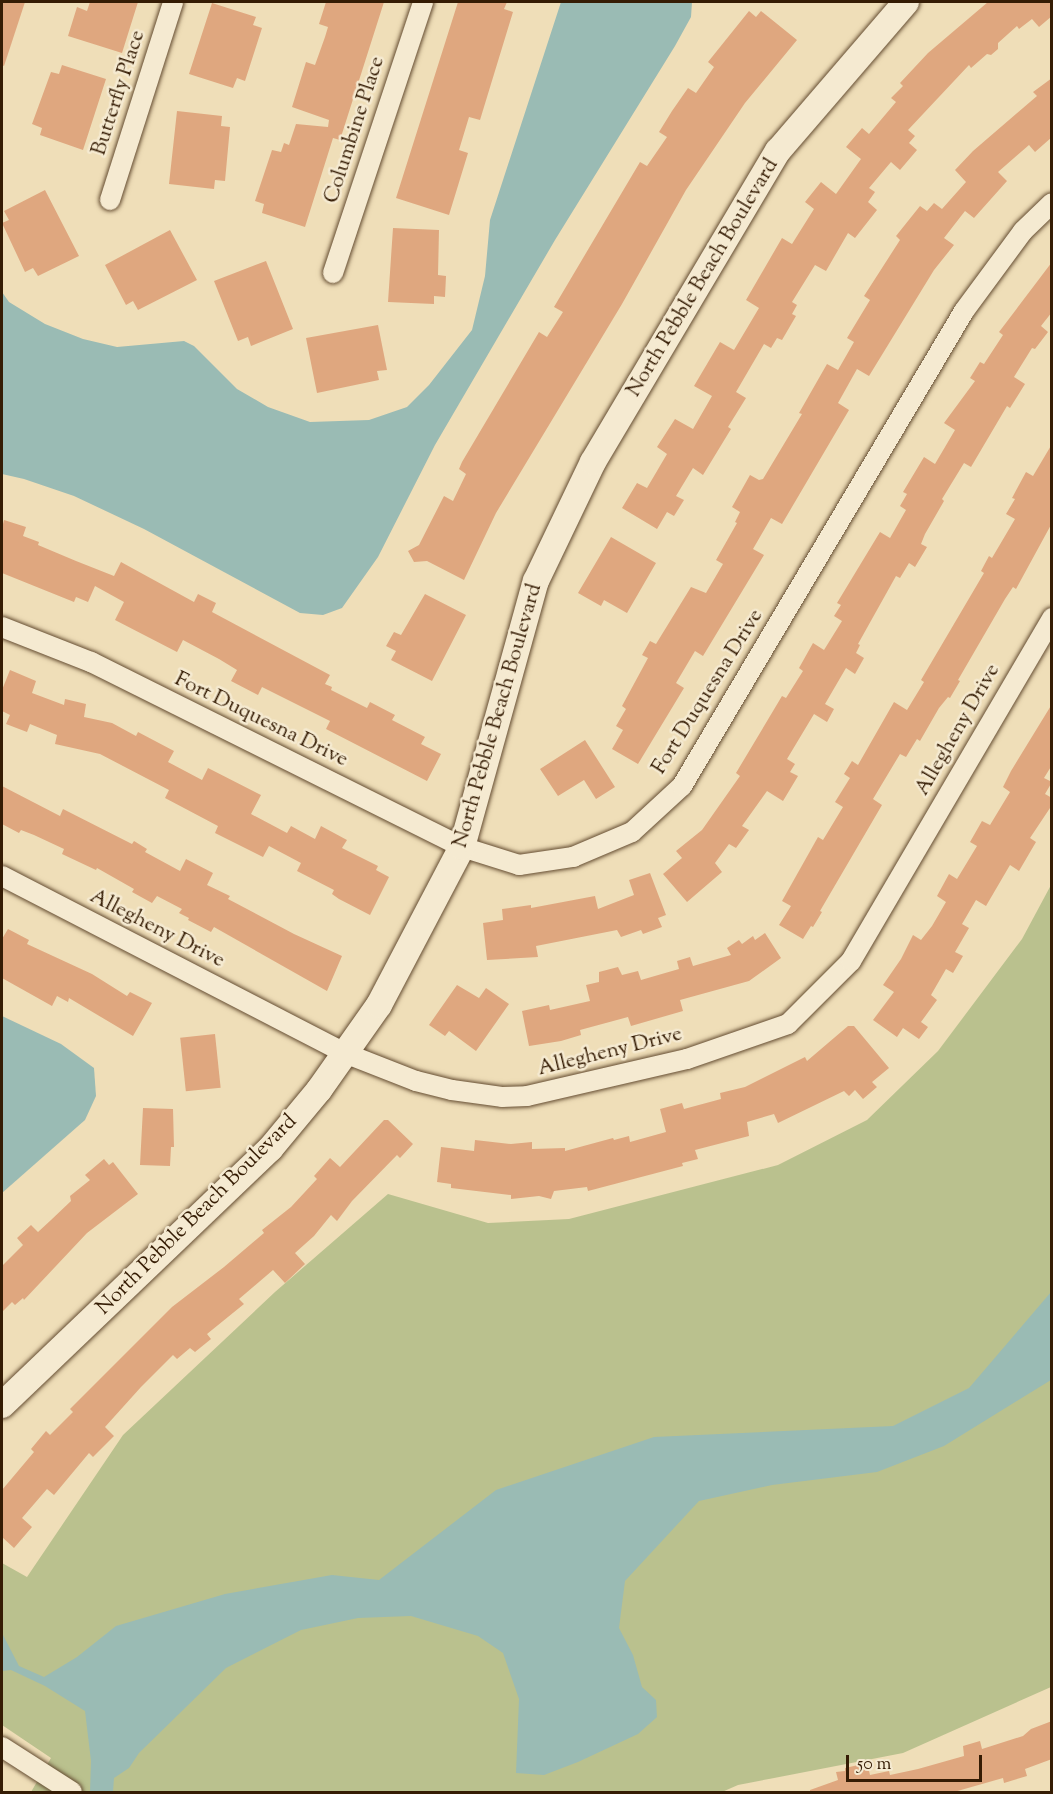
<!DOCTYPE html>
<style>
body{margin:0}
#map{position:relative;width:1053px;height:1794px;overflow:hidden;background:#efdeb8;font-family:"Sorts Mill Goudy",serif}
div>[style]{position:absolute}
.green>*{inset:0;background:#bac18e}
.water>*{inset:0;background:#9abbb4}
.building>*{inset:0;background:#dfa77f;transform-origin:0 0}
.roads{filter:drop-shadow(0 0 2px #644c31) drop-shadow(0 0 2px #644c31)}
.minor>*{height:20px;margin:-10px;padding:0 10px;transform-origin:10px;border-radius:10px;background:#f5ead1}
.tertiary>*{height:26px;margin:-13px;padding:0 13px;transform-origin:13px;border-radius:13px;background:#f5ead1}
span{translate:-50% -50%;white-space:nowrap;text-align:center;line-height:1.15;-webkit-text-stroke:5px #f5ead1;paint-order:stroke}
.street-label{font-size:21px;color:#351c04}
.frame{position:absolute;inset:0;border:3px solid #351c04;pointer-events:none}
.scale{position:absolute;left:846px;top:1755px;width:136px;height:27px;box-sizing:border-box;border:3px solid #351c04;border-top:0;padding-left:8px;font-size:18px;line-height:21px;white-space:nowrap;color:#351c04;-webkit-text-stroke:4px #f5ead1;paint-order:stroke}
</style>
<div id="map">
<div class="green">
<div style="clip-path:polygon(1051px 885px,1051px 1687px,903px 1753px,738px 1785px,722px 1792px,31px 1792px,51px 1758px,2px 1725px,2px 1563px,27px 1577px,123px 1435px,275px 1292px,388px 1194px,488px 1223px,569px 1219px,778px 1165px,867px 1120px,938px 1051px,1022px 939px)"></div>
</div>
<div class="water">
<div style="clip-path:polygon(561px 2px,692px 2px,691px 17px,675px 46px,555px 240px,435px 445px,378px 557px,342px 608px,323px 615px,300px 613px,144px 529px,74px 496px,24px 479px,2px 474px,2px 292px,9px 302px,45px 324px,83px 339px,117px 347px,184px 341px,194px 346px,237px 389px,268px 407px,310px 422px,369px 420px,407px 407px,429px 385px,472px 330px,485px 276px,490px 220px)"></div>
<div style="clip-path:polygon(2px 1016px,61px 1044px,94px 1068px,96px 1096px,85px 1120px,2px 1193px)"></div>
<div style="clip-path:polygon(1051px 1292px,1051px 1380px,944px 1446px,877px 1472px,772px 1485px,699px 1501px,625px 1581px,619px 1628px,633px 1655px,642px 1687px,656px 1700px,657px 1717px,638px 1734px,578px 1762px,544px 1775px,516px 1773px,519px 1699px,503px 1653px,478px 1636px,411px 1616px,358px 1618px,301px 1630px,226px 1668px,139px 1753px,129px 1768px,114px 1778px,113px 1792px,90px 1792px,91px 1761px,85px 1711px,45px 1686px,11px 1670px,2px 1671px,2px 1633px,19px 1666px,44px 1677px,77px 1657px,116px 1626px,225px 1594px,332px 1575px,379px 1580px,496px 1490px,654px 1437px,893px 1426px,969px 1388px)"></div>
</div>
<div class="building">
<div style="clip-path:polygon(2px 2px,25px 2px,4px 66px,2px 65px)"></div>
<div style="clip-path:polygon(90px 2px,138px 2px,122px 53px,68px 36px,77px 7px,87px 11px)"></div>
<div style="clip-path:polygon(326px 2px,384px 2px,340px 140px,333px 138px,305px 227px,262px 213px,264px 204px,255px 201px,272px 150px,281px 152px,284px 143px,289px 145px,296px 124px,328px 127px,329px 120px,292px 107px,306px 62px,315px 65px,325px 37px,328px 27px,319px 24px)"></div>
<div style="clip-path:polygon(458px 2px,507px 2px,504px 9px,513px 12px,480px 120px,469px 117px,459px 150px,468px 153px,449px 215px,396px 198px)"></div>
<div style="clip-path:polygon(988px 2px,1052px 2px,1052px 16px,1039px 27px,1032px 19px,1019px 29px,1017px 26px,998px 43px,998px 49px,991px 55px,987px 54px,971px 68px,969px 65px,908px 130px,915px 136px,909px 143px,917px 150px,900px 170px,891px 162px,869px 188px,875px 192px,868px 202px,877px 210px,855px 238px,848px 233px,826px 271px,815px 265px,792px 302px,797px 305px,792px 314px,796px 316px,782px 340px,777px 338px,771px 348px,764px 344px,736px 392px,746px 398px,728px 427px,731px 429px,703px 475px,693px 468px,676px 496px,684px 500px,674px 516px,667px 512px,657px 529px,622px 508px,637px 483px,647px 488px,667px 454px,657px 447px,675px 419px,693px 429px,712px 396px,694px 386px,720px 342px,734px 350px,759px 308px,746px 300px,782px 238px,792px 244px,814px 209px,805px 202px,821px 182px,836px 194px,861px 159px,846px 147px,862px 128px,869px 134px,896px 102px,891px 98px,903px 86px,900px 83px,928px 53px)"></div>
<div style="clip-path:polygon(212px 3px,256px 17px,253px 25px,262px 28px,245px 81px,237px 78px,233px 88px,189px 74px)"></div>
<div style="clip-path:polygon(749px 11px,756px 17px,761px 11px,797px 40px,745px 103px,686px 190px,622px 304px,496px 513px,464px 580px,427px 561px,414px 562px,408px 551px,419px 545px,444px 496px,453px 501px,466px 474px,459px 469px,462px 462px,539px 332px,547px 337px,563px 312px,554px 307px,640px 162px,647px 166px,667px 137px,659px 132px,672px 111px,688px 88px,696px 93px,714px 67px,708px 62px)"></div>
<div style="clip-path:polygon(62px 65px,106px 79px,83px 150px,40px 135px,42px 128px,32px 124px,51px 72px,59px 74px)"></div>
<div style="clip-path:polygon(1052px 78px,1052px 137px,1035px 152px,1029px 145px,998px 172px,1007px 181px,974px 218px,965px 211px,944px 238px,954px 245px,934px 270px,869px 376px,857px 369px,838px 403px,849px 410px,782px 524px,771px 518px,753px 549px,764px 555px,703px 656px,695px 651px,676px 683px,684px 688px,638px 764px,612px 749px,623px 730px,616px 726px,626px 709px,622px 706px,648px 658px,642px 655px,650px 641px,656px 644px,691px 587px,706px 593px,723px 564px,716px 560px,737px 523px,735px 522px,740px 512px,732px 507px,750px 475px,759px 480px,763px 479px,802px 414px,799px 413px,827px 364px,838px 370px,854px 342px,847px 338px,870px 300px,864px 296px,900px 240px,896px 236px,920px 206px,927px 211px,934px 203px,942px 209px,966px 182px,955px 170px,973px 151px,1037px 96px,1033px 92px)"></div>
<div style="clip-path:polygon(177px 111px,222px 116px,221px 126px,230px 127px,225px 181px,215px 180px,214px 189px,169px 184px)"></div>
<div style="clip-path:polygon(45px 190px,79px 256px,38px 276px,33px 268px,25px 272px,2px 223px,9px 220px,4px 211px)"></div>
<div style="clip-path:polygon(393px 228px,439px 230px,438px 275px,446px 276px,445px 297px,434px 296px,434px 304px,388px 302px)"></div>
<div style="clip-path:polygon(170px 230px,197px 280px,138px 310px,133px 301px,126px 305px,105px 265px)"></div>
<div style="clip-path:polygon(266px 261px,293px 329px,251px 346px,248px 337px,238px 341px,214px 281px)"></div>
<div style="clip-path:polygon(1052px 262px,1052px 312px,1041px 326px,1048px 332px,1035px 349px,1032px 348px,1014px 377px,1025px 384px,1010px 408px,1007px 406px,971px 467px,964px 463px,942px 499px,944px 501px,925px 534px,921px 544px,927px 547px,915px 567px,909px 563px,900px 578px,896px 576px,858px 644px,860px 645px,856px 653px,864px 658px,855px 674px,846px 668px,825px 704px,834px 709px,827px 722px,814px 714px,787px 759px,795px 764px,790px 772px,798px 776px,783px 801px,767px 791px,742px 826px,749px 830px,736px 848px,729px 844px,715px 863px,722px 872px,687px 902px,663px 874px,682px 858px,676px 851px,702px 830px,740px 776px,736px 773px,782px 696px,786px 698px,803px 671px,799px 668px,813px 643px,824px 650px,842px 621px,834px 616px,841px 605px,837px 603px,880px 532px,890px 538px,906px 510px,900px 506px,907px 494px,903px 492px,924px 457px,935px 464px,955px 430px,944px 423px,975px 381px,970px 378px,980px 362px,984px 364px,1003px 335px,999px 332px)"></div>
<div style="clip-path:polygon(378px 325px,387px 370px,377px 371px,379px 380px,317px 393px,306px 338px)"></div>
<div style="clip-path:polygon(1052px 444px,1052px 523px,1016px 589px,1013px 587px,1005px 599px,958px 680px,960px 681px,950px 698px,948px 697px,939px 708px,920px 741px,917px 739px,906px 757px,900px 754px,873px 799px,882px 805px,820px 911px,822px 912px,813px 927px,811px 926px,803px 939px,779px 925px,791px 906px,782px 901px,818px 837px,823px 840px,843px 807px,835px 802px,850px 778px,844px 774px,852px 761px,858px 765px,894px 702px,907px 710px,924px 682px,921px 680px,984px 573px,981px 571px,989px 556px,992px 558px,1015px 519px,1006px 514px,1015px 499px,1012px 498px,1026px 472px,1033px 476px)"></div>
<div style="clip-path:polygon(4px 520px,26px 527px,23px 536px,39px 542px,38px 545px,76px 561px,114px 576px,121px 562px,194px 602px,198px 594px,216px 603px,212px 612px,330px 675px,325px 684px,332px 687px,331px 690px,367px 708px,370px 702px,395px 715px,392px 720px,425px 737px,421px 744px,441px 754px,427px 781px,326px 729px,330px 721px,262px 687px,258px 695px,231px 681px,237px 670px,219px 659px,183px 640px,177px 652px,115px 620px,124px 602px,95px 586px,88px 602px,76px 597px,74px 602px,2px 573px,2px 528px)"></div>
<div style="clip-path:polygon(611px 537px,656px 563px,627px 613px,604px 600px,601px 606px,578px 593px)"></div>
<div style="clip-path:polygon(425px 594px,466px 615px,432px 681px,391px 660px,396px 651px,386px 646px,394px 632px,401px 635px)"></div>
<div style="clip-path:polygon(10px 670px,36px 681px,32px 693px,64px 705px,65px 699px,86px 704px,84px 717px,112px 723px,136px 736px,138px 732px,174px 751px,168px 762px,202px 780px,208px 768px,261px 795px,251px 814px,287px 833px,291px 826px,315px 839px,321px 826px,347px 840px,342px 848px,378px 866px,376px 870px,389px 877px,370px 915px,339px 899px,332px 894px,334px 890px,297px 871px,301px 863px,269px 846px,263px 857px,215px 833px,218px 826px,165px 798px,169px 790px,100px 754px,55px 744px,57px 735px,30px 724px,27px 732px,6px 724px,10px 715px,2px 711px,2px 690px)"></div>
<div style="clip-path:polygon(1052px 704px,1052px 765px,1044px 778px,1052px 782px,1045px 794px,1052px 798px,1052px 805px,1030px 838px,1036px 842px,1019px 871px,1010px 865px,986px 906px,976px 900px,962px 924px,969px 928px,955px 952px,963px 956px,953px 973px,946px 969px,931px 995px,937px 1000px,921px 1022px,928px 1027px,919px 1039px,903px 1028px,897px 1037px,873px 1020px,894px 992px,883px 985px,901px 959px,913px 935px,921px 940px,932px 926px,946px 902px,937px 896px,949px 874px,957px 879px,977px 846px,970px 842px,982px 821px,990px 825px,1010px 792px,1003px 787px,1011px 771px)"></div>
<div style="clip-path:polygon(585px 740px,615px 787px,596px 799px,584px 780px,558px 796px,540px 769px)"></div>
<div style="clip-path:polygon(2px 786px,60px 816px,63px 809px,132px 844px,134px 841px,147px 849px,145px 852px,180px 871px,186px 859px,213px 873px,207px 885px,230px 896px,228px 899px,294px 934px,342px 956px,327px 991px,214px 927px,211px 932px,188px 920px,189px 918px,179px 913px,182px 909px,157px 896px,152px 903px,132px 892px,134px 889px,97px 868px,96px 870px,62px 854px,64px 849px,34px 835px,21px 830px,19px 833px,2px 824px)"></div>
<div style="clip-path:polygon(650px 873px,666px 915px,658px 918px,662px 927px,643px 934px,641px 930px,621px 937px,617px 930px,536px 946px,538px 957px,487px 960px,483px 923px,503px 920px,502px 909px,531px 905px,531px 908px,595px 896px,598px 909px,634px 895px,629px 880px)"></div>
<div style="clip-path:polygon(8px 929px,29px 940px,27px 944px,92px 974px,127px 996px,130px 992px,152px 1003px,133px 1036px,69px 998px,68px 1002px,57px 996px,52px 1006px,2px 978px,2px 939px)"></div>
<div style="clip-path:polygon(765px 933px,781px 958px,749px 981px,680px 1000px,683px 1011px,631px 1026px,628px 1017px,580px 1030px,581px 1035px,561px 1041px,529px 1046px,522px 1011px,549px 1005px,550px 1010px,590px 1001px,586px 985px,599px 982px,599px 972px,618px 967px,622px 975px,638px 971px,641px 980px,679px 969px,677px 961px,690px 957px,693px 966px,731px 955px,727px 948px,739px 940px,742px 944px,753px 936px,755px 940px)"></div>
<div style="clip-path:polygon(457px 985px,479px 998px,486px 988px,509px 1004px,476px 1051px,449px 1031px,445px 1036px,429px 1025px)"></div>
<div style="clip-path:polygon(848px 1026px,854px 1026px,889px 1068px,872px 1082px,877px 1087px,863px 1099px,855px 1090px,849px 1096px,844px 1091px,778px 1123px,774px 1114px,747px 1122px,749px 1136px,695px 1150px,698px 1159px,682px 1163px,683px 1166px,588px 1191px,587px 1187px,554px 1191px,551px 1199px,539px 1196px,511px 1199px,511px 1195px,451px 1188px,451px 1184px,437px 1182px,441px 1147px,474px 1151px,475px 1140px,511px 1144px,532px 1142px,532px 1149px,565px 1148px,565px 1151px,613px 1138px,614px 1140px,629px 1136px,630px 1142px,666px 1132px,660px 1109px,682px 1103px,684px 1109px,721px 1099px,720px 1093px,745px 1087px,805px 1057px,807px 1061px)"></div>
<div style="left:215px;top:1034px;width:54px;height:35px;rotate:84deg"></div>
<div style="clip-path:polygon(143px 1108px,173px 1109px,174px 1147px,171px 1147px,170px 1166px,140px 1165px)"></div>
<div style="clip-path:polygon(384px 1120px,388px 1120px,413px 1144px,400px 1158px,397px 1155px,352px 1201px,337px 1221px,331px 1215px,314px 1236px,295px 1253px,305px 1264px,285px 1283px,273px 1270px,239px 1299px,244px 1304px,207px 1334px,211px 1339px,195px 1352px,190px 1348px,177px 1359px,173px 1355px,141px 1387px,105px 1427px,114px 1436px,93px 1457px,89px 1453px,54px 1495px,47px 1489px,22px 1518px,32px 1527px,14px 1548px,2px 1537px,2px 1490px,34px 1452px,31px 1449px,46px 1431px,50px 1435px,73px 1412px,70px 1409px,172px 1307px,224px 1267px,264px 1233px,262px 1230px,291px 1207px,317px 1179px,314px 1176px,330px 1158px,340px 1167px)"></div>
<div style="clip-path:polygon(104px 1159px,109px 1165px,113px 1162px,138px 1194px,87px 1233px,24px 1300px,23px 1298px,15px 1305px,12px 1302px,2px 1312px,2px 1266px,23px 1245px,17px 1238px,31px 1225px,38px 1232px,51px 1220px,71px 1201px,70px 1196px,90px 1180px,85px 1175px)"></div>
<div style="clip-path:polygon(1052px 1721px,1052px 1759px,1025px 1769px,1027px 1776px,1004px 1783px,1003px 1778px,954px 1792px,810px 1792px,810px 1790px,838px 1780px,836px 1772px,845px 1771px,845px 1768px,863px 1764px,868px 1767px,870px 1775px,889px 1771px,890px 1775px,918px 1769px,964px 1756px,963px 1746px,980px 1741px,982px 1749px,1023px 1736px,1031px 1729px)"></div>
</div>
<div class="roads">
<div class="minor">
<div style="left:110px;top:200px;width:208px;rotate:-72.3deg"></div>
<div style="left:333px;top:273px;width:286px;rotate:-71.6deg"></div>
<div style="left:2px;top:627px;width:96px;rotate:21.5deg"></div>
<div style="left:91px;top:662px;width:415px;rotate:26.5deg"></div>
<div style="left:462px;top:847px;width:60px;rotate:17.5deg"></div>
<div style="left:519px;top:865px;width:55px;rotate:-8.4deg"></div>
<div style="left:573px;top:857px;width:64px;rotate:-23deg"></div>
<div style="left:632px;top:832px;width:68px;rotate:-42.6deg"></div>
<div style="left:682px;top:786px;width:552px;rotate:-59.3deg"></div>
<div style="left:964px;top:311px;width:99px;rotate:-53.6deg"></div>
<div style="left:1023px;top:231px;width:40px;rotate:-44deg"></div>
<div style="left:2px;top:876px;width:388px;rotate:27.3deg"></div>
<div style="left:347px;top:1054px;width:74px;rotate:21.4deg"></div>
<div style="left:416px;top:1081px;width:37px;rotate:14deg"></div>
<div style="left:452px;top:1090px;width:50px;rotate:8deg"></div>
<div style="left:502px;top:1097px;width:25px;rotate:-2deg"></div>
<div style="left:527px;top:1096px;width:164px;rotate:-13deg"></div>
<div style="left:687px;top:1059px;width:107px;rotate:-19.1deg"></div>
<div style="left:788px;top:1024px;width:89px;rotate:-45deg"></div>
<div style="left:851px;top:961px;width:398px;rotate:-59.6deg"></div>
<div style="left:2px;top:1747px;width:83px;rotate:32.7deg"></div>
</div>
<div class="tertiary">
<div style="left:2px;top:1405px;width:371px;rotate:-43.7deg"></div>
<div style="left:270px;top:1149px;width:77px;rotate:-50.3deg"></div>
<div style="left:319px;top:1090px;width:104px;rotate:-54.8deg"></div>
<div style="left:379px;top:1005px;width:178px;rotate:-62.3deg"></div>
<div style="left:462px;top:847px;width:276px;rotate:-74.5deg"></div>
<div style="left:536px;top:581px;width:132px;rotate:-64.4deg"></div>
<div style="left:593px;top:462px;width:362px;rotate:-59.3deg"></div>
<div style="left:778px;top:151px;width:196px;rotate:-49.3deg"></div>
</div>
</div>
<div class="street-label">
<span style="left:119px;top:93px;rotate:-72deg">Butterfly Place</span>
<span style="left:355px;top:130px;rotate:-72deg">Columbine Place</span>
<span style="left:703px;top:278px;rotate:-59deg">North Pebble Beach Boulevard</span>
<span style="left:708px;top:692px;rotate:-58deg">Fort Duquesna Drive</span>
<span style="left:498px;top:716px;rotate:-74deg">North Pebble Beach Boulevard</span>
<span style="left:261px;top:720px;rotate:26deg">Fort Duquesna Drive</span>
<span style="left:958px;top:730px;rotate:-60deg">Allegheny Drive</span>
<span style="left:157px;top:929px;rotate:27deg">Allegheny Drive</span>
<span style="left:610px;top:1052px;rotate:-14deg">Allegheny Drive</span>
<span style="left:197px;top:1215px;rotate:-45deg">North Pebble Beach Boulevard</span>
</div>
<div class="frame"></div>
<div class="scale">50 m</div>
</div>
